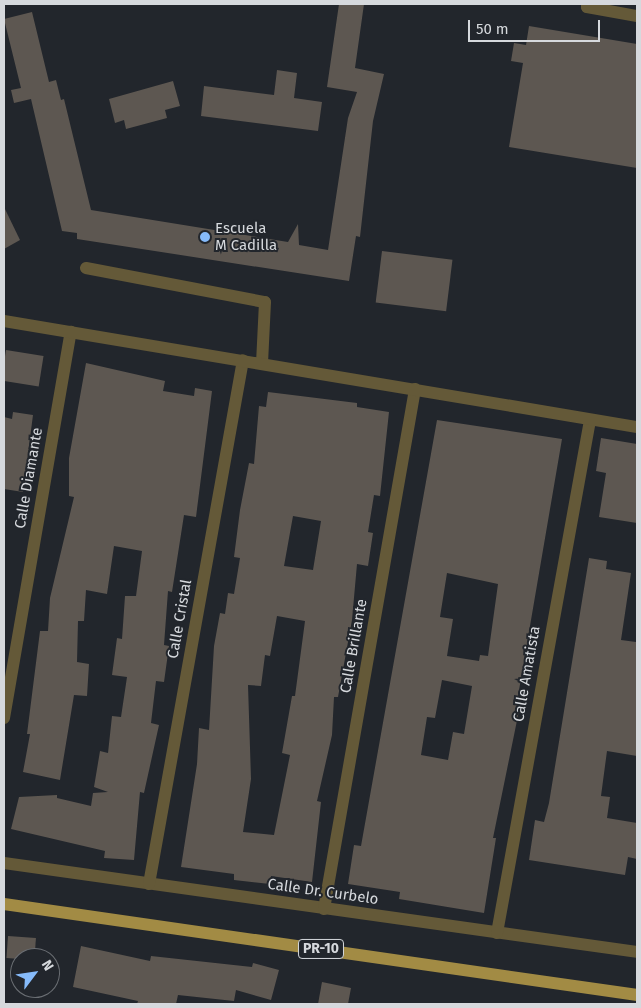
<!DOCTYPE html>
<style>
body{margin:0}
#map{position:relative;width:641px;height:1008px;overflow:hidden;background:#22262c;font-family:"Fira Sans",sans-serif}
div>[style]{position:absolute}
.building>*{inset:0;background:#5d5751;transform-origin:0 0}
.minor>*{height:12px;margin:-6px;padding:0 6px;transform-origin:6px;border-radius:6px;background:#645938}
.tertiary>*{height:12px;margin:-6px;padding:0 6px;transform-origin:6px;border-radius:6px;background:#645938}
.primary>*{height:12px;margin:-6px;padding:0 6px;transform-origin:6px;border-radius:6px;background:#a28b44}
.dots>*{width:14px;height:14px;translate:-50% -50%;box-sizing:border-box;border:2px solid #22262c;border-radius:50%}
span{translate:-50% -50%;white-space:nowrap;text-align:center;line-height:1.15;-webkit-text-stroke:4px #22262c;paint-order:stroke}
.shield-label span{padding:1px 4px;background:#22262c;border:1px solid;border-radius:4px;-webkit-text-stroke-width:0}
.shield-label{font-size:14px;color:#d6d9dd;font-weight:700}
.poi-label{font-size:15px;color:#d6d9dd}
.left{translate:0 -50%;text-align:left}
.street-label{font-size:15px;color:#d6d9dd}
.frame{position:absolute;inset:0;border:5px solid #d6d9dd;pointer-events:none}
.north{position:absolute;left:10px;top:948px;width:50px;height:50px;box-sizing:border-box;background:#22262c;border:1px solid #6a6e73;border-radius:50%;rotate:59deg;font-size:14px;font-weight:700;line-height:20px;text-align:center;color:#d6d9dd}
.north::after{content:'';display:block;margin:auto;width:18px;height:22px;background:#86bbfb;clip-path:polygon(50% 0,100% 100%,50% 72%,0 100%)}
.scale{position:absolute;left:468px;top:20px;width:132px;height:22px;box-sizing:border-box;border:2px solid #d6d9dd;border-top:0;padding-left:6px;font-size:15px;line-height:18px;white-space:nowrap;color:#d6d9dd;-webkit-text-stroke:4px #22262c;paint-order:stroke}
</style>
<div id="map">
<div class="building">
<div style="clip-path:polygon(339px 4px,364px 4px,355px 68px,384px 74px,373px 121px,360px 237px,356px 236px,349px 281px,77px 239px,77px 233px,62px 231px,31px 99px,14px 103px,11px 90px,21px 88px,4px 19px,32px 12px,49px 82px,56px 80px,61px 100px,64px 99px,91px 210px,288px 242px,298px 224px,299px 245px,328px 250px,348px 118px,357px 92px,327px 87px)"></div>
<div style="clip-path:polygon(529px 26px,637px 44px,637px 168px,509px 147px,523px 63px,511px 61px,514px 43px,526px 45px)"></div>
<div style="clip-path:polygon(277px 70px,297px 73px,294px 98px,322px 102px,318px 131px,201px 116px,204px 86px,274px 95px)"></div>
<div style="clip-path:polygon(173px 81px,180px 106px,165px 110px,167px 118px,126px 129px,124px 120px,115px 123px,109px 99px)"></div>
<div style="clip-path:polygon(4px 207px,20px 240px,4px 249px)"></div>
<div style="left:382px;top:251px;width:71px;height:52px;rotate:7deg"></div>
<div style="left:6px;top:350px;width:38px;height:31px;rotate:9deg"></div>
<div style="clip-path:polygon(86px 363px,165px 381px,163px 391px,194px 396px,195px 388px,212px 391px,196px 517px,184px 515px,172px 592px,168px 591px,164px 645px,169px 646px,164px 682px,156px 681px,151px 723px,159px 725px,144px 793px,140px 792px,134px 860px,104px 858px,105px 851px,11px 829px,19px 797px,57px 795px,57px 798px,91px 806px,93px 793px,108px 792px,94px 787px,100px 751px,108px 753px,112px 716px,121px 717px,127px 677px,112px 675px,117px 638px,122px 639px,125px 596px,136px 596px,142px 551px,114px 546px,107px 594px,86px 590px,84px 621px,78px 621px,77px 662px,89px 664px,87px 696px,74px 695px,60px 780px,23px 772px,30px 734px,27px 734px,40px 631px,48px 631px,50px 598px,74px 497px,69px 496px,69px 458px)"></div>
<div style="clip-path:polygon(evenodd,268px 392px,357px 403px,357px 407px,389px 412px,380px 496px,374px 495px,368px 532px,373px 533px,368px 566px,357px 564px,352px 620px,338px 697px,334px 697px,332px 735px,317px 801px,321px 802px,312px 882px,271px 876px,270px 884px,234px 880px,234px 874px,181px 867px,197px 764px,199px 728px,209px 730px,214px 646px,220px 613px,225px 614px,228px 593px,234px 594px,240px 558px,234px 557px,240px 510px,249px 463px,254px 464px,259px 406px,266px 407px,268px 392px,293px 516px,321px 521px,313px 570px,284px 566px,293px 516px,268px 392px,277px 616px,305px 621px,295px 696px,292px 696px,282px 753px,290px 755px,274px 835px,243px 832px,251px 779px,248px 685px,261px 686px,265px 655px,270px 656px,277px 616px)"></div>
<div style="clip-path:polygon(13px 412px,33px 415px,23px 492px,4px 489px,4px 417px,12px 419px)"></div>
<div style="clip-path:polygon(evenodd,437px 420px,562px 439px,518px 696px,522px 696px,493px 838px,496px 838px,484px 913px,399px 899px,400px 892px,348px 884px,354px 845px,361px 846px,437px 420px,447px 573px,498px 584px,488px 656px,480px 655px,479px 661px,447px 656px,453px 619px,440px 617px,447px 573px,437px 420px,442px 680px,472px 686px,464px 734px,453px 732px,448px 760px,421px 755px,427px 717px,435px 718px,442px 680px)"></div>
<div style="clip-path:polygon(601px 438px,637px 444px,637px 523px,599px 517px,606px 473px,596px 471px)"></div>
<div style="clip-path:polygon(589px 558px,607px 561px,606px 569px,631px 573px,621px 640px,636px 642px,637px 756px,607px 751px,601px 796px,610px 797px,607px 818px,637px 823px,637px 859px,628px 857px,625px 875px,529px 860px,535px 820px,544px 822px,549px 803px)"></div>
<div style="left:8px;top:936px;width:28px;height:22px;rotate:4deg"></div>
<div style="clip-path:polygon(81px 946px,150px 961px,151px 956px,252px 967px,253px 963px,279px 970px,271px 1000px,236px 990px,234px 1001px,178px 995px,176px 1004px,137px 1004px,138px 1001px,73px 987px)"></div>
<div style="clip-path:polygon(322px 982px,351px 988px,348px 1004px,318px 1004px)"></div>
</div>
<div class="minor">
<div style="left:587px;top:4px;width:3px;rotate:90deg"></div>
<div style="left:587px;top:7px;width:51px;rotate:10.2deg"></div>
<div style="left:86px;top:268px;width:182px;rotate:10.8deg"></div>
<div style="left:265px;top:302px;width:61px;rotate:92.8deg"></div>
<div style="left:4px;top:718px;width:392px;rotate:-80.2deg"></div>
<div style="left:4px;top:863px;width:639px;rotate:8deg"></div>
<div style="left:149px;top:884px;width:532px;rotate:-79.83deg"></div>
<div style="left:324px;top:909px;width:528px;rotate:-80.07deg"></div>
<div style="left:497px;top:933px;width:521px;rotate:-79.72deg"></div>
</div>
<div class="tertiary">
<div style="left:4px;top:321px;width:642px;rotate:9.51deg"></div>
</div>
<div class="primary">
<div style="left:4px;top:904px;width:640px;rotate:8.18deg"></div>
</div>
<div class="dots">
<div style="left:205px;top:237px;background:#86bbfb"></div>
</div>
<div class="shield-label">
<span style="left:321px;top:949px">PR-10</span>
</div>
<div class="poi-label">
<span class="left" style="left:215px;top:237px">Escuela<br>M Cadilla</span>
</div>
<div class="street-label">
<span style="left:29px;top:478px;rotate:-80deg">Calle Diamante</span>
<span style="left:180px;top:619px;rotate:-80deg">Calle Cristal</span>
<span style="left:354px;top:646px;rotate:-80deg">Calle Brillante</span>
<span style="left:527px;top:674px;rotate:-80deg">Calle Amatista</span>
<span style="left:323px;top:892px;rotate:8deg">Calle Dr. Curbelo</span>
</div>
<div class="frame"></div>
<div class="north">N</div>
<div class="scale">50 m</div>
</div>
